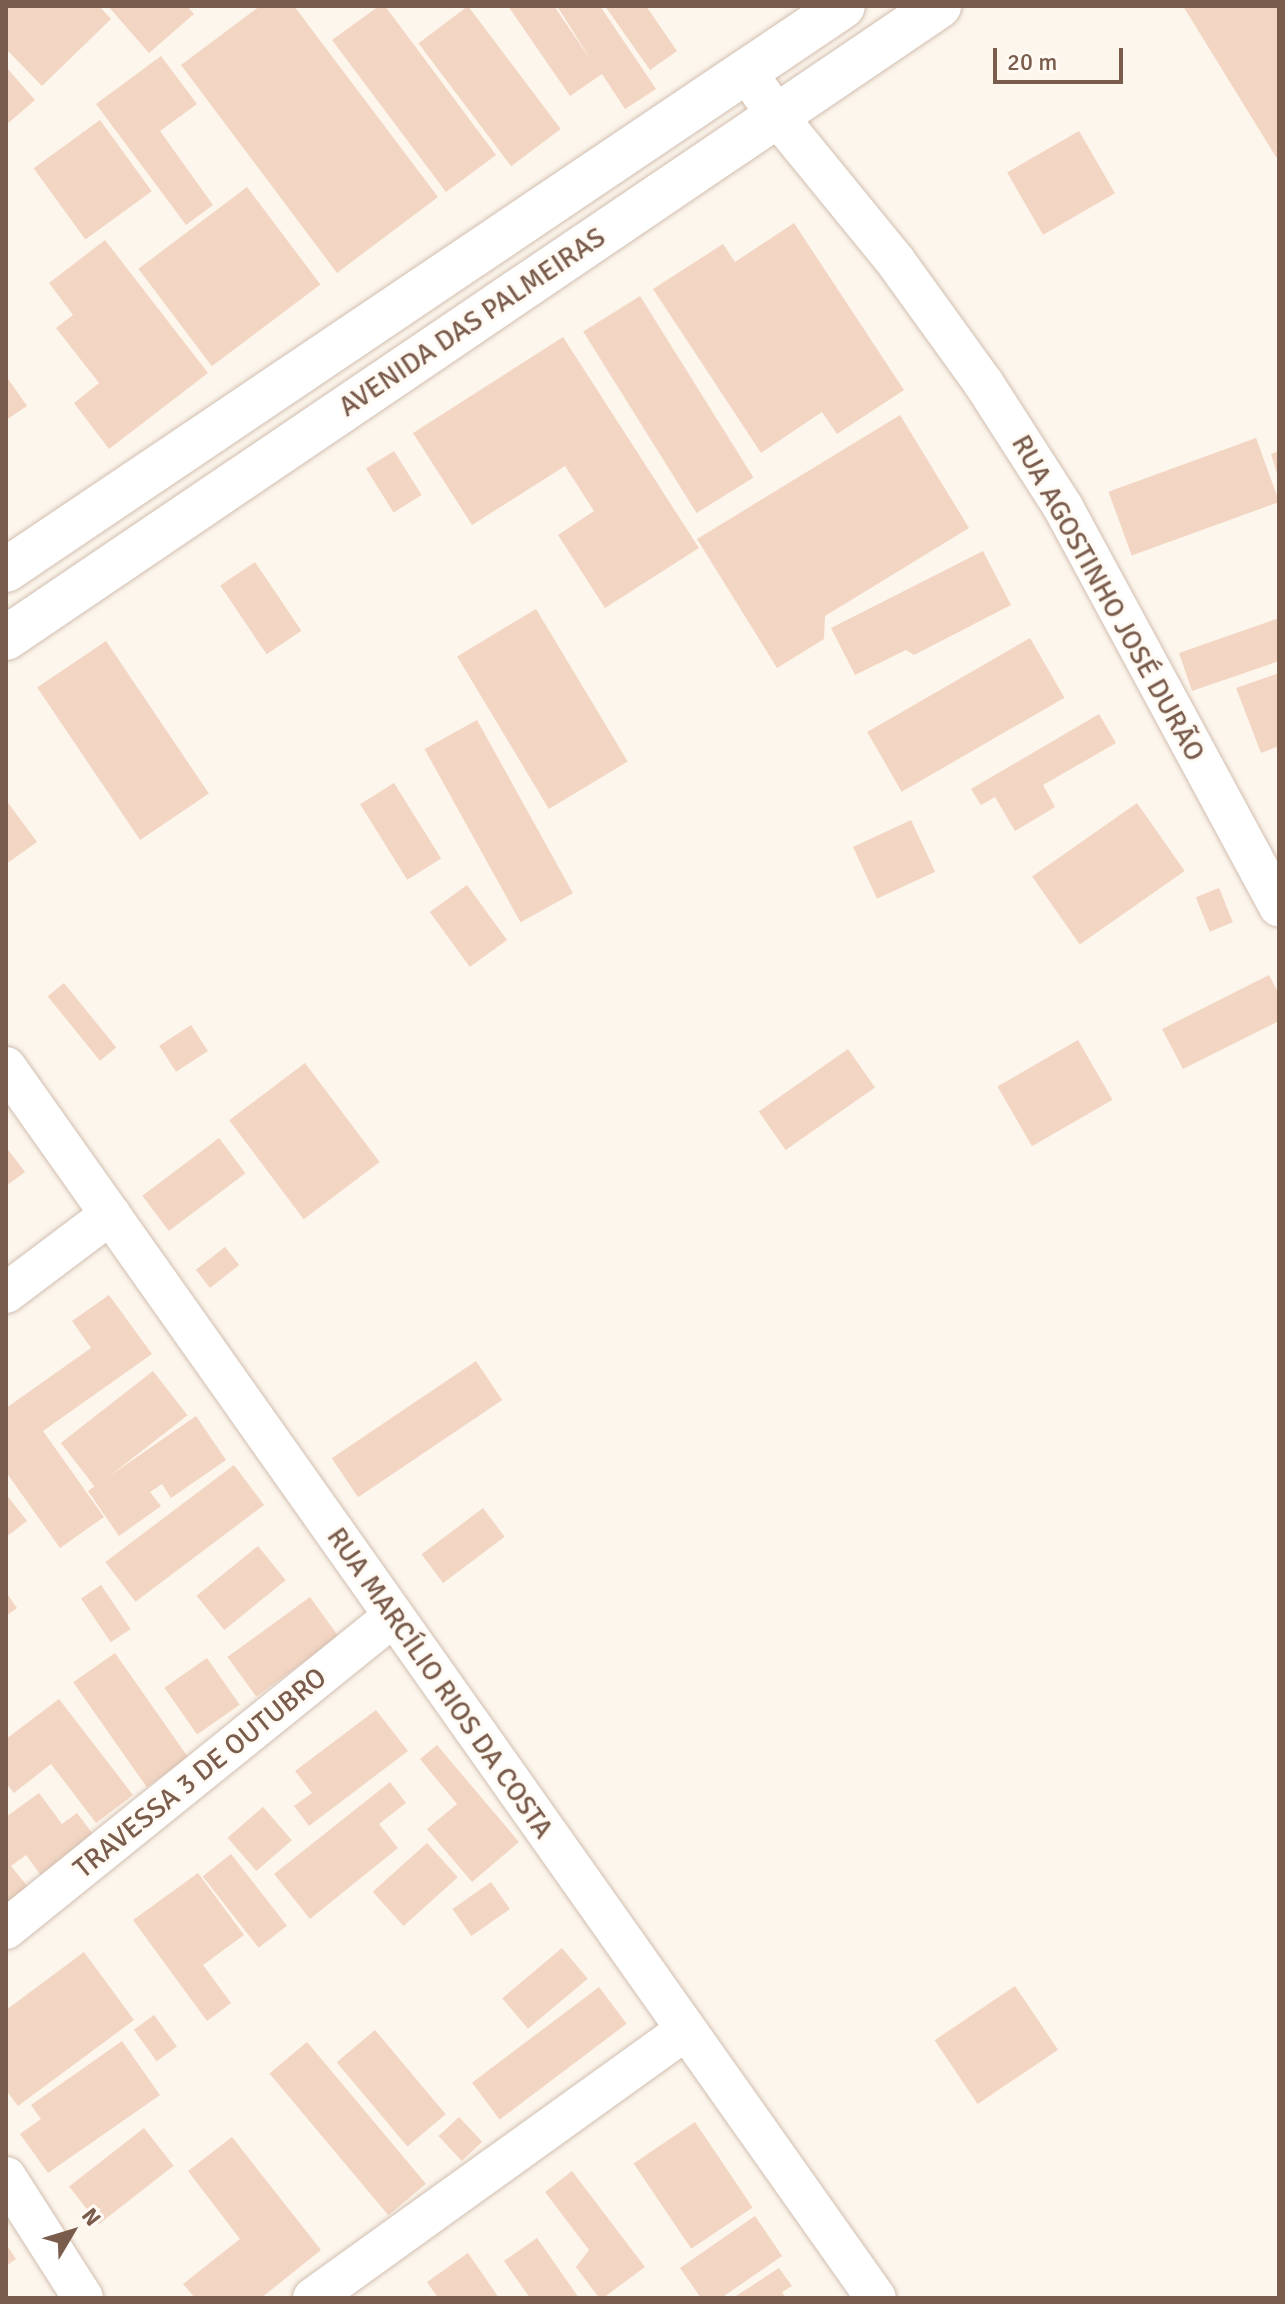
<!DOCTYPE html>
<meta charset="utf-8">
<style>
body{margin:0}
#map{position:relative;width:1285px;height:2304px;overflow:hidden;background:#fdf6ec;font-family:Signika,sans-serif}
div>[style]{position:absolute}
.building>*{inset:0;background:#f3d5c3;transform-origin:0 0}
.roads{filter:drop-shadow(0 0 2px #d1beb0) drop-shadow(0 0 2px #d1beb0)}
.street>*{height:40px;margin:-20px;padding:0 20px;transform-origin:20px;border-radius:20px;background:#fff}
.secondary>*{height:44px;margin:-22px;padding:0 22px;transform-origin:22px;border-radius:22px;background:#fff}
span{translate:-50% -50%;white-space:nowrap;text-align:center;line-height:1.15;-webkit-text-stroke:6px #fffaf3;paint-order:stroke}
.street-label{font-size:28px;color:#7a5c4d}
.frame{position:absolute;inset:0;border:8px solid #7a5c4d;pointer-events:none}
.north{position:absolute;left:32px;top:2192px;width:80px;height:80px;-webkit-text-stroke:6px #fffaf3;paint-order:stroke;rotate:52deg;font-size:22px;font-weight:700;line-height:32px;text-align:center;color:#7a5c4d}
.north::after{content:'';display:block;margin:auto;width:28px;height:36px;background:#7a5c4d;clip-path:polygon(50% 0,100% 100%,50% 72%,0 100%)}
.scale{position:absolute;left:993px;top:48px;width:130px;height:36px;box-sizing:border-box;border:4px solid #7a5c4d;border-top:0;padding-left:10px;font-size:24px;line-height:28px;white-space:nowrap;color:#7a5c4d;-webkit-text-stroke:6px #fffaf3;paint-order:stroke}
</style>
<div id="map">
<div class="building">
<div style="clip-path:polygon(6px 6px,99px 6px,111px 19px,42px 86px,6px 49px)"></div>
<div style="clip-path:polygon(108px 6px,187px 6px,194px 14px,149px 53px)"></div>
<div style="clip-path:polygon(260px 6px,294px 6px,438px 197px,337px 273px,181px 65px)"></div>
<div style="clip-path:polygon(379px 6px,385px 6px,496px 155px,446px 192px,332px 40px)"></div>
<div style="left:468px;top:6px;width:154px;height:62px;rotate:53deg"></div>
<div style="clip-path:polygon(508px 6px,554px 6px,593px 63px,557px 6px,600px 6px,656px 89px,625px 109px,602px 74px,570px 96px)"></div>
<div style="clip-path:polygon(605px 6px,646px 6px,677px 51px,650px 70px)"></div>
<div style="clip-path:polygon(1183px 6px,1279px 6px,1279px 156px,1276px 157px)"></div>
<div style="clip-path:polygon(161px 56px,197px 104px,160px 131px,213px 205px,186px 225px,96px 104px)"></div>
<div style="clip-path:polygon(6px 67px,35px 100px,6px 125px)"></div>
<div style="left:100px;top:120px;width:88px;height:82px;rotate:54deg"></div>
<div style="left:1079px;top:131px;width:72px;height:83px;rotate:60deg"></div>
<div style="left:247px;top:187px;width:122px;height:136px;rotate:53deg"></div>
<div style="clip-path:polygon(794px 223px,904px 390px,837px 434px,822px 412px,761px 453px,653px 289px,723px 244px,735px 262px)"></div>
<div style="clip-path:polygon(105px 240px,208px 373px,109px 449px,74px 403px,99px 383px,56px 328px,73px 315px,49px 283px)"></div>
<div style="left:640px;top:296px;width:214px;height:67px;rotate:58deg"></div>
<div style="clip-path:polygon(563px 337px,699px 548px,605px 608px,558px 535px,594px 511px,565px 466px,472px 525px,413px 433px)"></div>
<div style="clip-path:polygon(6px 376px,27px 406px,6px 420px)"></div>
<div style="clip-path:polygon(900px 415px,969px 528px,825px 616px,824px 639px,777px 668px,697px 539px)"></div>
<div style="left:1256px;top:438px;width:68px;height:157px;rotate:70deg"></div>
<div style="left:394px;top:451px;width:52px;height:33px;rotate:58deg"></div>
<div style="clip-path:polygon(1279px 451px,1279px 477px,1278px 477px,1271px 454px)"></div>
<div style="clip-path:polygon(983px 551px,1011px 605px,914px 655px,906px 650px,855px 675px,831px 628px)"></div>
<div style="left:255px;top:562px;width:83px;height:42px;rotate:56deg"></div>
<div style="left:536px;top:609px;width:178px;height:92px;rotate:59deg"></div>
<div style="clip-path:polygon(1279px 618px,1279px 661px,1192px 691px,1179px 653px)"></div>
<div style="left:1030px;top:638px;width:69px;height:188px;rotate:60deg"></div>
<div style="left:106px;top:641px;width:184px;height:83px;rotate:56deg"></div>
<div style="clip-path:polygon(1279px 673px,1279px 746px,1261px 753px,1236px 688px)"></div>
<div style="clip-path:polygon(1099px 714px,1116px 743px,1043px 785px,1055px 807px,1015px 831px,995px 797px,981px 805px,971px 789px)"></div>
<div style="left:477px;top:720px;width:198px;height:60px;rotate:61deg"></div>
<div style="left:394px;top:783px;width:89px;height:40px;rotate:58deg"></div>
<div style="clip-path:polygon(6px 800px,37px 842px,6px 864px)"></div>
<div style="left:1137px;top:803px;width:83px;height:128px;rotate:55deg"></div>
<div style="left:911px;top:820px;width:57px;height:64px;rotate:65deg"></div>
<div style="left:467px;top:885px;width:68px;height:46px;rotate:54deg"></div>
<div style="left:1219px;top:888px;width:37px;height:25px;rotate:68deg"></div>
<div style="clip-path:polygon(1269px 975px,1279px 994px,1279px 1021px,1183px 1069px,1162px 1029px)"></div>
<div style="left:64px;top:983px;width:83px;height:21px;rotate:51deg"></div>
<div style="left:191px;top:1025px;width:31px;height:38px;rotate:57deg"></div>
<div style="left:1078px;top:1040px;width:69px;height:93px;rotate:60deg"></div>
<div style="left:848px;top:1049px;width:47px;height:109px;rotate:55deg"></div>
<div style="left:305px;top:1063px;width:124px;height:95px;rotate:53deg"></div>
<div style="left:219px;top:1138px;width:44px;height:96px;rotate:53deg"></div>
<div style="clip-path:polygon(6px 1147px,25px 1172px,6px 1186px)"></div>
<div style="left:225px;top:1247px;width:23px;height:37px;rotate:52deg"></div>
<div style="clip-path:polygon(109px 1295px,152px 1354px,43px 1431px,104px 1517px,60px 1548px,6px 1472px,6px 1408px,91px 1348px,72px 1321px)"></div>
<div style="left:476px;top:1361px;width:47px;height:174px;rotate:56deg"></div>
<div style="left:153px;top:1371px;width:56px;height:117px;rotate:52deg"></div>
<div style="clip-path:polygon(196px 1416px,226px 1460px,171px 1498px,162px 1484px,150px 1492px,161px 1506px,119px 1536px,88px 1491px)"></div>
<div style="left:234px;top:1465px;width:50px;height:161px;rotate:53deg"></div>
<div style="clip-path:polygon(6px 1494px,27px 1521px,6px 1537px)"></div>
<div style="left:483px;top:1508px;width:36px;height:77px;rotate:53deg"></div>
<div style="left:258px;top:1546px;width:44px;height:79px;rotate:51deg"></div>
<div style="left:101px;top:1585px;width:53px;height:24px;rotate:56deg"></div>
<div style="clip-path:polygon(6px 1592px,17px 1608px,6px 1616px)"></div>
<div style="left:310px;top:1597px;width:49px;height:102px;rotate:54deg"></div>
<div style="left:115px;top:1653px;width:128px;height:51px;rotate:55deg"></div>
<div style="left:207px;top:1658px;width:57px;height:52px;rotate:55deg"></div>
<div style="clip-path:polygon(59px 1699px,133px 1795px,96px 1823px,51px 1764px,14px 1793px,6px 1783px,6px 1739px)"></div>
<div style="clip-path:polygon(376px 1710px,408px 1751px,309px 1826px,294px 1806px,312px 1793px,295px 1771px)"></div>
<div style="clip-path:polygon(437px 1745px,519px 1842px,472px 1882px,427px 1829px,457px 1804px,420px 1759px)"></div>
<div style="clip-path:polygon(390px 1782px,406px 1803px,379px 1824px,398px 1848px,310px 1919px,274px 1874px)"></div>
<div style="clip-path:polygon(39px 1793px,62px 1824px,77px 1813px,96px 1838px,43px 1878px,26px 1855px,11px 1866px,33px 1893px,6px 1913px,6px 1817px)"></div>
<div style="left:263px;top:1807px;width:44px;height:47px;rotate:49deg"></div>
<div style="left:427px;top:1843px;width:46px;height:73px;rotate:48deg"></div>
<div style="left:231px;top:1854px;width:91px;height:36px;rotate:52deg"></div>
<div style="clip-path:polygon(198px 1873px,244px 1935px,203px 1965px,231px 2003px,207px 2021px,133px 1920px)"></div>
<div style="left:491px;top:1882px;width:33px;height:47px;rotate:55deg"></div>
<div style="left:562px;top:1948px;width:40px;height:78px;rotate:50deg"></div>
<div style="clip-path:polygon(84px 1952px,134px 2020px,18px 2106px,6px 2090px,6px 2010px)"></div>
<div style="left:1015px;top:1986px;width:77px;height:97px;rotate:56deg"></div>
<div style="left:599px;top:1987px;width:46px;height:159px;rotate:53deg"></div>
<div style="left:154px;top:2015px;width:39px;height:25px;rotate:54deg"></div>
<div style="left:375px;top:2030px;width:110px;height:50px;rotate:50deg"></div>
<div style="clip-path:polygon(122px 2041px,160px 2095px,48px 2173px,20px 2134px,41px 2119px,31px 2105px)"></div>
<div style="left:307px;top:2042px;width:185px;height:49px;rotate:50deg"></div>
<div style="left:459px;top:2117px;width:34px;height:28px;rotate:47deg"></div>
<div style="left:695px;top:2122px;width:103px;height:74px;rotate:56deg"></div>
<div style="left:144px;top:2128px;width:48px;height:95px;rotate:52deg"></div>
<div style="clip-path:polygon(232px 2137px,321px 2250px,261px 2298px,195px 2298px,183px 2284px,240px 2239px,188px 2171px)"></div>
<div style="clip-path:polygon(572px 2171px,645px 2267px,603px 2298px,599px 2298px,576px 2267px,589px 2250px,545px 2192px)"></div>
<div style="clip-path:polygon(755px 2216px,782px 2256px,721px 2298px,701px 2298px,680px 2268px)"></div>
<div style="clip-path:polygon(537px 2238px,579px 2298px,530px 2298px,504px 2261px)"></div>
<div style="clip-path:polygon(6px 2244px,16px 2259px,6px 2266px)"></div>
<div style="clip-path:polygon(468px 2253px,499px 2298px,438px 2298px,427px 2282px)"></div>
<div style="clip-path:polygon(779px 2268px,792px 2286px,782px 2292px,786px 2298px,733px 2298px)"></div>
</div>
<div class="roads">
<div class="street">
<div style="left:746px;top:71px;width:55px;rotate:55.4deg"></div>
<div style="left:777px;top:116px;width:188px;rotate:50.8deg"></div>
<div style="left:896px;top:262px;width:150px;rotate:54.2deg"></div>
<div style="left:984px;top:384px;width:146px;rotate:57.3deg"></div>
<div style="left:1063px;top:507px;width:454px;rotate:61.6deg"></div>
<div style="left:6px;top:1067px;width:1507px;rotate:54.75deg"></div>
<div style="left:6px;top:1293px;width:131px;rotate:-37deg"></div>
<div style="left:6px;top:1929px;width:497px;rotate:-38.9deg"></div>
<div style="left:6px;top:2177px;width:143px;rotate:57.5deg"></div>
<div style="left:313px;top:2298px;width:457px;rotate:-35.7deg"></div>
</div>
<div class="secondary">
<div style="left:6px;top:570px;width:1009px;rotate:-33.97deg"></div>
<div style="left:6px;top:638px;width:1127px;rotate:-34.11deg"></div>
</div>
</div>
<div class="street-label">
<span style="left:472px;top:322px;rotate:-34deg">AVENIDA DAS PALMEIRAS</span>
<span style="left:1108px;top:598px;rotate:61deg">RUA AGOSTINHO JOSÉ DURÃO</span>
<span style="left:440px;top:1683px;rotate:55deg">RUA MARCÍLIO RIOS DA COSTA</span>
<span style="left:200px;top:1773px;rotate:-39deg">TRAVESSA 3 DE OUTUBRO</span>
</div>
<div class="frame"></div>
<div class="north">N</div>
<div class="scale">20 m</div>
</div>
